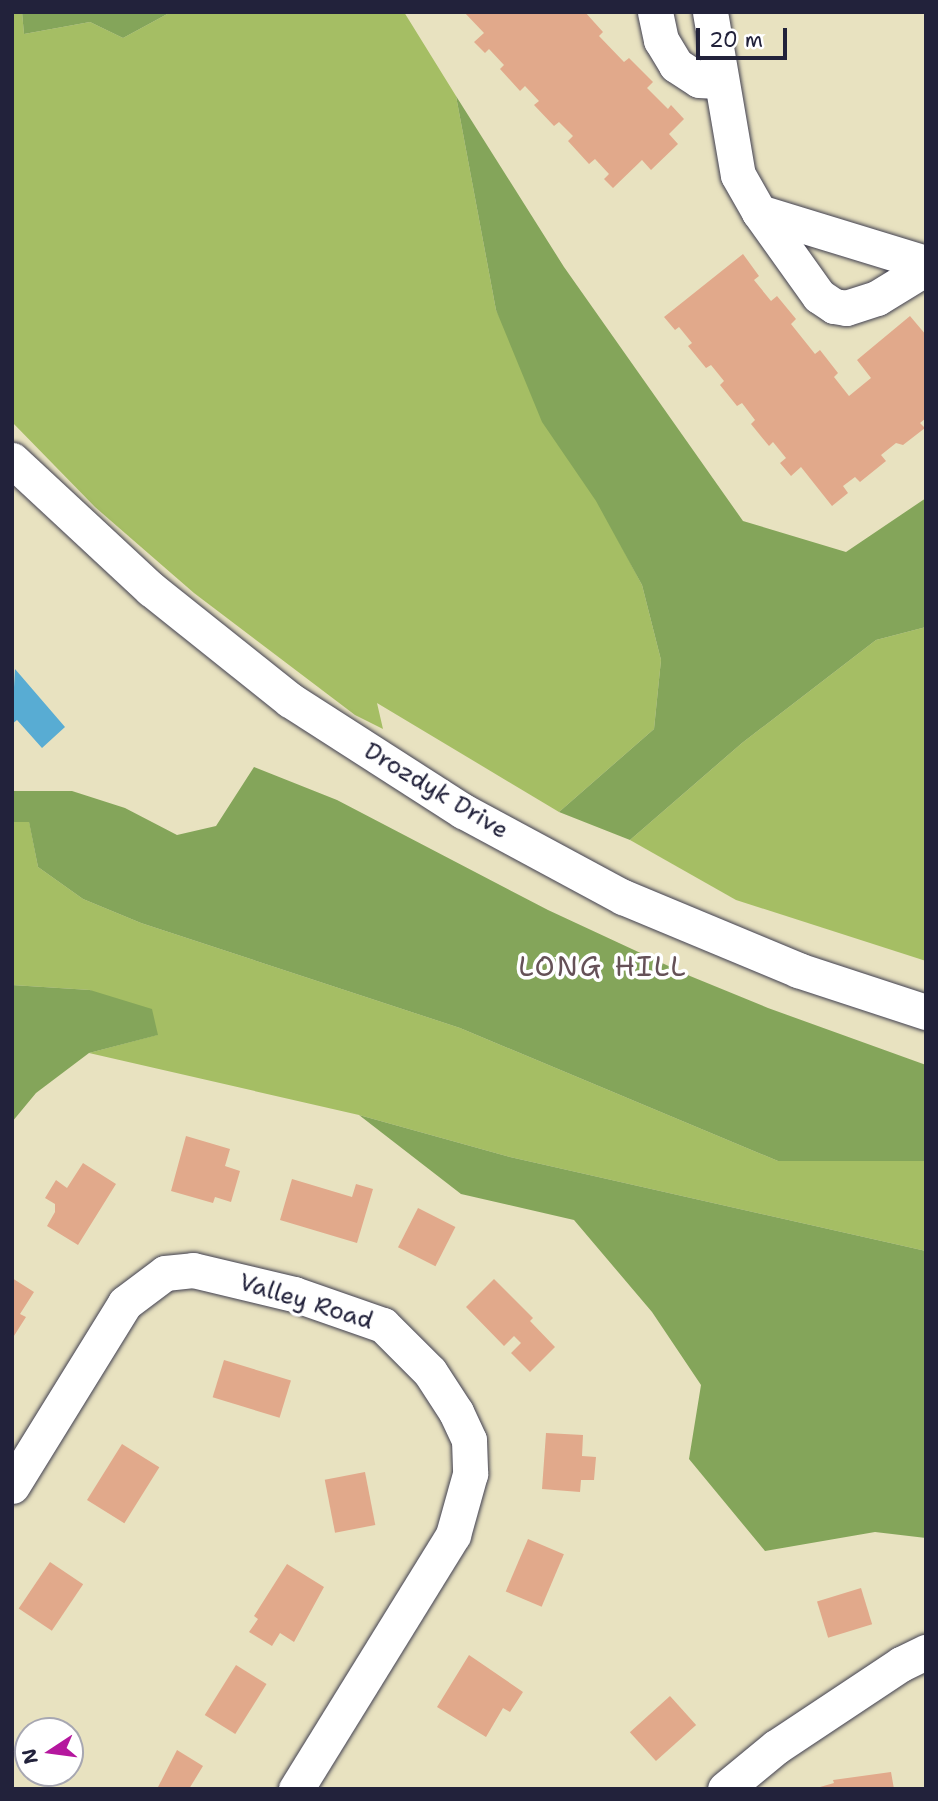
<!DOCTYPE html>
<style>
body{margin:0}
#map{position:relative;width:938px;height:1801px;overflow:hidden;background:#e8e2c0;font-family:"Shantell Sans",sans-serif}
div>[style]{position:absolute}
.green>*{inset:0;background:#a5be64}
.forest>*{inset:0;background:#84a55a}
.water>*{inset:0;background:#58acd3}
.building>*{inset:0;background:#e1a98b;transform-origin:0 0}
.roads{filter:drop-shadow(0 0 2px #403f4f) drop-shadow(0 0 2px #403f4f)}
.minor>*{height:35px;margin:-17.5px;padding:0 17.5px;transform-origin:17.5px;border-radius:17.5px;background:#fff}
span{translate:-50% -50%;white-space:nowrap;text-align:center;line-height:1.15;-webkit-text-stroke:7px #fff;paint-order:stroke}
.street-label{font-size:24px;color:#22223b}
.quarter-label{font-size:28px;color:#655157;letter-spacing:2px}
.frame{position:absolute;inset:0;border:14px solid #22223b;pointer-events:none}
.north{position:absolute;left:14px;top:1717px;width:70px;height:70px;box-sizing:border-box;background:#fff;border:2px solid #a7a7b1;border-radius:50%;rotate:257deg;font-size:19px;font-weight:700;line-height:28px;text-align:center;color:#22223b}
.north::after{content:'';display:block;margin:auto;width:24px;height:32px;background:#b5179e;clip-path:polygon(50% 0,100% 100%,50% 72%,0 100%)}
.scale{position:absolute;left:696px;top:28px;width:91px;height:32px;box-sizing:border-box;border:4px solid #22223b;border-top:0;padding-left:9px;font-size:21px;line-height:24px;white-space:nowrap;color:#22223b;-webkit-text-stroke:5px #fff;paint-order:stroke}
</style>
<div id="map">
<div class="green">
<div style="clip-path:polygon(22px 12px,24px 34px,90px 22px,123px 38px,171px 12px,404px 12px,456px 96px,496px 310px,642px 585px,661px 660px,654px 729px,559px 812px,377px 703px,383px 729px,355px 715px,194px 593px,95px 507px,12px 422px,12px 13px)"></div>
<div style="clip-path:polygon(926px 627px,926px 961px,736px 900px,630px 840px,742px 743px,876px 640px)"></div>
<div style="clip-path:polygon(29px 821px,38px 867px,83px 899px,141px 923px,460px 1028px,778px 1161px,926px 1161px,926px 1251px,510px 1157px,359px 1115px,89px 1053px,157px 1035px,90px 990px,12px 985px,12px 822px)"></div>
</div>
<div class="forest">
<div style="clip-path:polygon(22px 12px,171px 12px,123px 38px,90px 22px,24px 34px)"></div>
<div style="clip-path:polygon(456px 96px,564px 267px,743px 521px,846px 552px,926px 498px,926px 627px,876px 640px,742px 743px,630px 840px,559px 812px,654px 729px,661px 660px,642px 585px,596px 501px,542px 422px,496px 310px)"></div>
<div style="clip-path:polygon(254px 767px,337px 800px,548px 910px,690px 976px,768px 1008px,926px 1065px,926px 1161px,778px 1161px,460px 1028px,141px 923px,83px 899px,38px 867px,29px 822px,12px 822px,12px 791px,72px 791px,125px 808px,177px 835px,216px 826px)"></div>
<div style="clip-path:polygon(12px 985px,90px 990px,152px 1009px,158px 1035px,89px 1053px,36px 1093px,12px 1122px)"></div>
<div style="clip-path:polygon(359px 1115px,510px 1157px,926px 1251px,926px 1538px,875px 1532px,765px 1551px,689px 1459px,701px 1385px,652px 1312px,574px 1220px,461px 1194px)"></div>
</div>
<div class="water">
<div style="clip-path:polygon(15px 669px,65px 727px,42px 748px,17px 720px,12px 724px)"></div>
</div>
<div class="building">
<div style="clip-path:polygon(464px 12px,585px 12px,603px 32px,599px 36px,624px 62px,629px 58px,653px 82px,647px 88px,668px 109px,671px 105px,684px 119px,669px 134px,678px 144px,651px 170px,642px 160px,613px 188px,604px 179px,609px 174px,595px 159px,589px 164px,568px 141px,573px 136px,559px 122px,554px 126px,534px 105px,539px 101px,525px 86px,520px 91px,500px 69px,504px 65px,489px 49px,485px 53px,474px 42px,484px 33px)"></div>
<div style="clip-path:polygon(743px 254px,759px 276px,754px 280px,771px 301px,777px 296px,796px 319px,791px 324px,815px 354px,820px 350px,838px 373px,834px 377px,849px 396px,871px 378px,857px 360px,910px 316px,926px 335px,926px 418px,920px 423px,925px 428px,903px 445px,896px 443px,881px 455px,886px 461px,860px 482px,855px 477px,843px 486px,848px 493px,832px 506px,801px 467px,791px 476px,780px 463px,786px 458px,773px 442px,769px 446px,751px 424px,755px 420px,742px 403px,737px 406px,720px 385px,724px 381px,711px 365px,706px 368px,688px 346px,692px 343px,679px 327px,675px 330px,664px 317px)"></div>
<div style="clip-path:polygon(186px 1136px,230px 1149px,225px 1166px,240px 1171px,231px 1202px,215px 1197px,213px 1203px,171px 1191px)"></div>
<div style="clip-path:polygon(83px 1163px,116px 1184px,78px 1245px,47px 1226px,55px 1212px,55px 1204px,45px 1198px,56px 1180px,67px 1188px)"></div>
<div style="clip-path:polygon(292px 1179px,352px 1197px,356px 1184px,373px 1189px,357px 1243px,280px 1220px)"></div>
<div style="left:418px;top:1208px;width:42px;height:44px;rotate:27deg"></div>
<div style="clip-path:polygon(12px 1278px,34px 1292px,20px 1314px,26px 1317px,12px 1339px)"></div>
<div style="clip-path:polygon(494px 1279px,533px 1318px,530px 1321px,555px 1347px,530px 1372px,511px 1353px,521px 1343px,514px 1336px,504px 1346px,466px 1307px)"></div>
<div style="left:224px;top:1360px;width:70px;height:39px;rotate:17deg"></div>
<div style="clip-path:polygon(546px 1433px,583px 1435px,582px 1456px,596px 1457px,594px 1480px,581px 1480px,580px 1492px,542px 1489px)"></div>
<div style="left:122px;top:1444px;width:44px;height:66px;rotate:32deg"></div>
<div style="left:365px;top:1472px;width:54px;height:41px;rotate:79deg"></div>
<div style="left:528px;top:1539px;width:39px;height:57px;rotate:23deg"></div>
<div style="left:50px;top:1562px;width:40px;height:56px;rotate:34deg"></div>
<div style="clip-path:polygon(287px 1564px,324px 1587px,294px 1642px,280px 1633px,272px 1646px,249px 1632px,258px 1619px,254px 1616px)"></div>
<div style="left:861px;top:1588px;width:38px;height:46px;rotate:73deg"></div>
<div style="clip-path:polygon(469px 1655px,523px 1692px,510px 1712px,503px 1708px,486px 1737px,437px 1707px)"></div>
<div style="left:236px;top:1665px;width:36px;height:59px;rotate:32deg"></div>
<div style="left:670px;top:1696px;width:39px;height:54px;rotate:48deg"></div>
<div style="clip-path:polygon(177px 1750px,203px 1766px,189px 1789px,157px 1789px)"></div>
<div style="clip-path:polygon(891px 1772px,894px 1789px,813px 1789px,834px 1783px,833px 1780px)"></div>
</div>
<div class="roads">
<div class="minor">
<div style="left:655px;top:12px;width:29px;rotate:78deg"></div>
<div style="left:661px;top:40px;width:29px;rotate:59deg"></div>
<div style="left:676px;top:65px;width:27px;rotate:33deg"></div>
<div style="left:699px;top:80px;width:22px;rotate:3deg"></div>
<div style="left:710px;top:12px;width:165px;rotate:80.3deg"></div>
<div style="left:738px;top:175px;width:43px;rotate:60.4deg"></div>
<div style="left:759px;top:212px;width:175px;rotate:17deg"></div>
<div style="left:759px;top:212px;width:103px;rotate:54.5deg"></div>
<div style="left:819px;top:296px;width:18px;rotate:34deg"></div>
<div style="left:834px;top:306px;width:12px;rotate:9deg"></div>
<div style="left:846px;top:308px;width:33px;rotate:-18deg"></div>
<div style="left:877px;top:298px;width:57px;rotate:-31.5deg"></div>
<div style="left:12px;top:460px;width:190px;rotate:42.9deg"></div>
<div style="left:151px;top:589px;width:178px;rotate:38.6deg"></div>
<div style="left:290px;top:700px;width:206px;rotate:32.7deg"></div>
<div style="left:463px;top:811px;width:182px;rotate:28.3deg"></div>
<div style="left:623px;top:897px;width:190px;rotate:22.6deg"></div>
<div style="left:798px;top:970px;width:135px;rotate:18.2deg"></div>
<div style="left:12px;top:1486px;width:215px;rotate:-58.3deg"></div>
<div style="left:125px;top:1303px;width:50px;rotate:-36.9deg"></div>
<div style="left:165px;top:1273px;width:28px;rotate:-6deg"></div>
<div style="left:193px;top:1270px;width:104px;rotate:13.4deg"></div>
<div style="left:294px;top:1294px;width:94px;rotate:19.2deg"></div>
<div style="left:383px;top:1325px;width:66px;rotate:45deg"></div>
<div style="left:430px;top:1372px;width:48px;rotate:57deg"></div>
<div style="left:456px;top:1412px;width:31px;rotate:65deg"></div>
<div style="left:469px;top:1440px;width:34px;rotate:88deg"></div>
<div style="left:470px;top:1474px;width:63px;rotate:105.6deg"></div>
<div style="left:453px;top:1535px;width:299px;rotate:121.7deg"></div>
<div style="left:725px;top:1789px;width:66px;rotate:-39.5deg"></div>
<div style="left:776px;top:1747px;width:150px;rotate:-33.6deg"></div>
<div style="left:901px;top:1664px;width:28px;rotate:-26deg"></div>
</div>
</div>
<div class="street-label">
<span style="left:436px;top:791px;rotate:31deg">Drozdyk Drive</span>
<span style="left:306px;top:1302px;rotate:17deg">Valley Road</span>
</div>
<div class="quarter-label">
<span style="left:603px;top:966px">LONG HILL</span>
</div>
<div class="frame"></div>
<div class="north">N</div>
<div class="scale">20 m</div>
</div>
